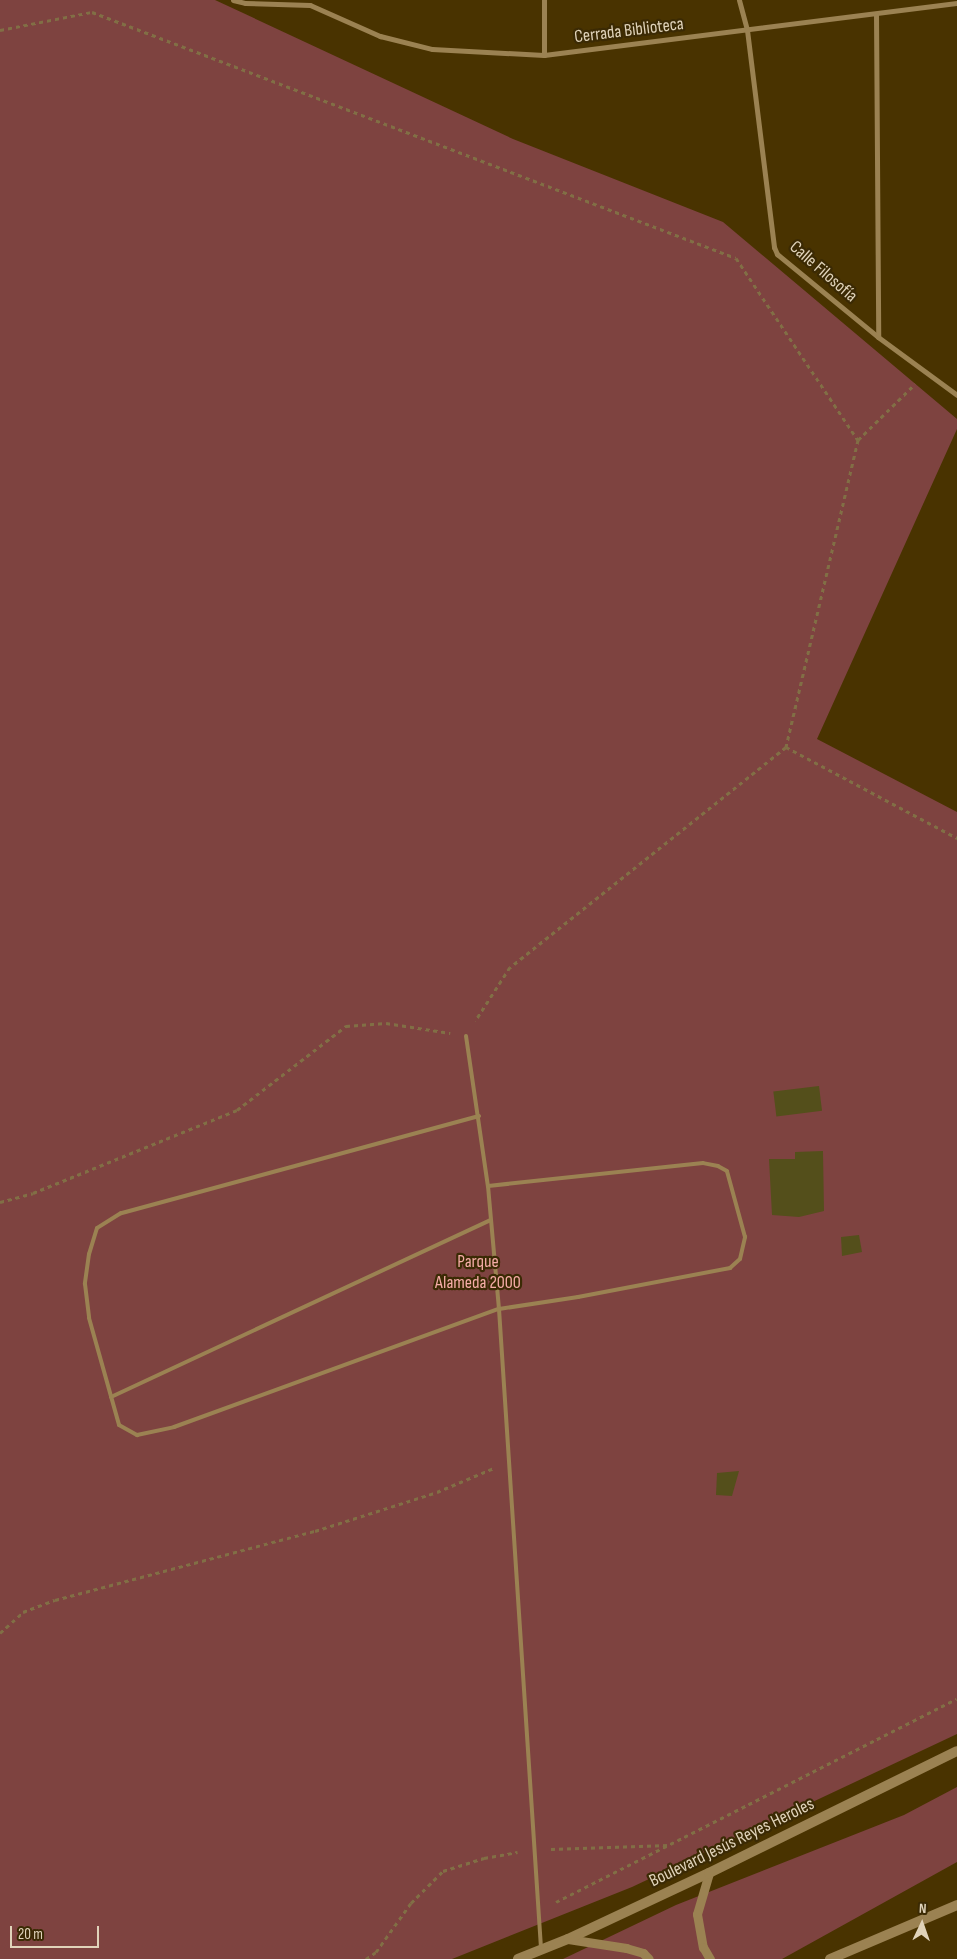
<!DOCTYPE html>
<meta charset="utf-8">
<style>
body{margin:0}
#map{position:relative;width:957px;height:1959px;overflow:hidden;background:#493300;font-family:"Sofia Sans Condensed",sans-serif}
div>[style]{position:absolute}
.green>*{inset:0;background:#7e4340}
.building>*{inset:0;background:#544f1b;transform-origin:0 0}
.path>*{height:3px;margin-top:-1.5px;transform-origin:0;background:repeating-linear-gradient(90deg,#816f45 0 4px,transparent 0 8px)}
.service>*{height:4px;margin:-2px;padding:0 2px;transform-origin:2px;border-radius:2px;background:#9b8252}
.minor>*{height:5px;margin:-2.5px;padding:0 2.5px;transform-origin:2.5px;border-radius:2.5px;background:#9b8252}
.tertiary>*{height:9px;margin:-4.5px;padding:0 4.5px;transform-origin:4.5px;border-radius:4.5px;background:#9b8252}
.secondary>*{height:10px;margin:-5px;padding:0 5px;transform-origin:5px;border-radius:5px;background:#9b8252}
span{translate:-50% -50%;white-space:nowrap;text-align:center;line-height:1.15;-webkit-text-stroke:4.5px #3b2a04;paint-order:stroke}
.street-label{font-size:18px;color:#e0d3ba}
.park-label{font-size:18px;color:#f5aca7}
.north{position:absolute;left:897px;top:1899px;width:50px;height:50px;-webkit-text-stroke:4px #3b2a04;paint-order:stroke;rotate:3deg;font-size:14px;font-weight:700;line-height:20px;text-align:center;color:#e0d3ba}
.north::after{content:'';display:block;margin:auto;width:18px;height:22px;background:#e0d3ba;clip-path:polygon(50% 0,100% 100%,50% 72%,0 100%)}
.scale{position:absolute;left:10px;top:1926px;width:89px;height:22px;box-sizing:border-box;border:2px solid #e0d3ba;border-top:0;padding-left:6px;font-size:15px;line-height:18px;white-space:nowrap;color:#e0d3ba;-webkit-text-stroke:4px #3b2a04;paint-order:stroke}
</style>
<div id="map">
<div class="green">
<div style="clip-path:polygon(0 0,215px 0,513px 139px,723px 222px,957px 419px,957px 429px,817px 739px,957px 812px,957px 1734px,632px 1887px,452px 1959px,0 1959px)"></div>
<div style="clip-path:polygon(957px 1787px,957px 1862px,782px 1959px,563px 1959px,676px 1905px,904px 1815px)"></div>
</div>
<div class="building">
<div style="left:819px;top:1086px;width:25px;height:46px;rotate:83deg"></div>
<div style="clip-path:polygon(823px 1151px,824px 1211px,799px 1217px,772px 1215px,769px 1159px,795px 1159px,795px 1152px)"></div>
<div style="clip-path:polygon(859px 1235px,862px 1252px,842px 1256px,841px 1237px)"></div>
<div style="clip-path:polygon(739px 1471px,732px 1496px,716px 1495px,717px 1473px)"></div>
</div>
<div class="path">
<div style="left:0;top:30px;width:94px;rotate:-11.1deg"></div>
<div style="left:92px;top:12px;width:689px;rotate:20.91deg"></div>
<div style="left:736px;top:258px;width:219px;rotate:56.2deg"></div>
<div style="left:858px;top:440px;width:315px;rotate:103.2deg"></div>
<div style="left:786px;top:747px;width:353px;rotate:141.4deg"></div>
<div style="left:510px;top:967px;width:64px;rotate:122.9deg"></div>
<div style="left:858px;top:440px;width:80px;rotate:-44.5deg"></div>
<div style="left:786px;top:747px;width:194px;rotate:28deg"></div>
<div style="left:0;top:1202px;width:34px;rotate:-15deg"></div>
<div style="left:33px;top:1193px;width:220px;rotate:-22.1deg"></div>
<div style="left:237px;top:1110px;width:138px;rotate:-37.6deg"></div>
<div style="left:346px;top:1026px;width:40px;rotate:-4.3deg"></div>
<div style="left:386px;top:1023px;width:65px;rotate:8.9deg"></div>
<div style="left:0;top:1633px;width:31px;rotate:-42deg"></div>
<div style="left:23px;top:1612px;width:34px;rotate:-21deg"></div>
<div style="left:55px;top:1600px;width:269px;rotate:-14.9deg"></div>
<div style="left:315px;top:1531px;width:128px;rotate:-17.7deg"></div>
<div style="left:437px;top:1492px;width:62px;rotate:-22.8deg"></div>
<div style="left:551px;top:1849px;width:118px;rotate:-1.9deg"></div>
<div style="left:556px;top:1902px;width:449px;rotate:-26.9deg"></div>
<div style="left:366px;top:1959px;width:12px;rotate:-35deg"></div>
<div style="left:376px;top:1952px;width:60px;rotate:-54.5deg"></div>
<div style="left:411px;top:1903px;width:45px;rotate:-45deg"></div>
<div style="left:443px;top:1871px;width:43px;rotate:-17.6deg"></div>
<div style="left:484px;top:1858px;width:34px;rotate:-10deg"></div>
</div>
<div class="service">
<div style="left:466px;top:1036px;width:152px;rotate:81.7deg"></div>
<div style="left:488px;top:1186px;width:123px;rotate:84.9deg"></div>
<div style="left:499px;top:1309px;width:640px;rotate:86.24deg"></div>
<div style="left:479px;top:1116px;width:371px;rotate:164.8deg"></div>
<div style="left:121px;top:1213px;width:28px;rotate:148deg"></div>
<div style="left:97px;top:1228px;width:27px;rotate:107deg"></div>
<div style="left:89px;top:1254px;width:30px;rotate:98deg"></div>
<div style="left:85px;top:1284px;width:34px;rotate:83deg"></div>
<div style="left:89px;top:1318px;width:111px;rotate:74.3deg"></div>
<div style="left:119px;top:1425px;width:21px;rotate:29deg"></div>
<div style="left:137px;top:1435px;width:38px;rotate:-12deg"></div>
<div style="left:174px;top:1427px;width:346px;rotate:-20deg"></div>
<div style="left:499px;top:1309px;width:80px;rotate:-8.6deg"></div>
<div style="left:578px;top:1297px;width:155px;rotate:-10.8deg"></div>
<div style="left:730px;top:1268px;width:13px;rotate:-42deg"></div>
<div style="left:740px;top:1259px;width:23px;rotate:-77deg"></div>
<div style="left:745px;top:1237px;width:68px;rotate:-105.3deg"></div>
<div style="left:727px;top:1171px;width:10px;rotate:-151deg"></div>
<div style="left:718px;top:1166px;width:15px;rotate:-169deg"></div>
<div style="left:703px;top:1163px;width:216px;rotate:173.9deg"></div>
<div style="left:111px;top:1397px;width:418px;rotate:-25deg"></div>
</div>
<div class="minor">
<div style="left:233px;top:0;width:12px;rotate:14deg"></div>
<div style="left:245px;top:3px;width:65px;rotate:1.8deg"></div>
<div style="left:310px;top:5px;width:77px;rotate:23.9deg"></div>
<div style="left:380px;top:36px;width:54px;rotate:14deg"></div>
<div style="left:432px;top:49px;width:112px;rotate:3.1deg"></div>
<div style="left:544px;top:55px;width:416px;rotate:-7.2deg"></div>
<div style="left:544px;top:0;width:55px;rotate:90deg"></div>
<div style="left:739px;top:0;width:31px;rotate:75deg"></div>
<div style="left:747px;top:30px;width:219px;rotate:82.9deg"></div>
<div style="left:774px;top:247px;width:8px;rotate:67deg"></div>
<div style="left:777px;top:254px;width:131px;rotate:39.4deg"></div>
<div style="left:878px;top:337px;width:98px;rotate:36.3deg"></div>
<div style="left:876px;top:14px;width:323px;rotate:89.6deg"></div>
</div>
<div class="tertiary">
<div style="left:709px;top:1873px;width:43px;rotate:106.3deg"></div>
<div style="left:697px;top:1914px;width:34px;rotate:80deg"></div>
<div style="left:703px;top:1947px;width:14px;rotate:60deg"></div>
<div style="left:568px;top:1939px;width:59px;rotate:8.8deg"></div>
<div style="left:626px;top:1948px;width:18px;rotate:16deg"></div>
<div style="left:643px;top:1953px;width:8px;rotate:45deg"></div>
</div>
<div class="secondary">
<div style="left:518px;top:1959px;width:54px;rotate:-21.8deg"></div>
<div style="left:568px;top:1939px;width:156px;rotate:-25.1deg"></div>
<div style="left:709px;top:1873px;width:276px;rotate:-26.2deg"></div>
<div style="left:830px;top:1959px;width:138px;rotate:-23deg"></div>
</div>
<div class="street-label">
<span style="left:629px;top:31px;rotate:-7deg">Cerrada Biblioteca</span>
<span style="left:823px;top:272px;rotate:41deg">Calle Filosofía</span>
<span style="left:732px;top:1843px;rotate:-26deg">Boulevard Jesús Reyes Heroles</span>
</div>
<div class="park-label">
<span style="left:478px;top:1273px">Parque<br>Alameda 2000</span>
</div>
<div class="north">N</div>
<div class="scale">20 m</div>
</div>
